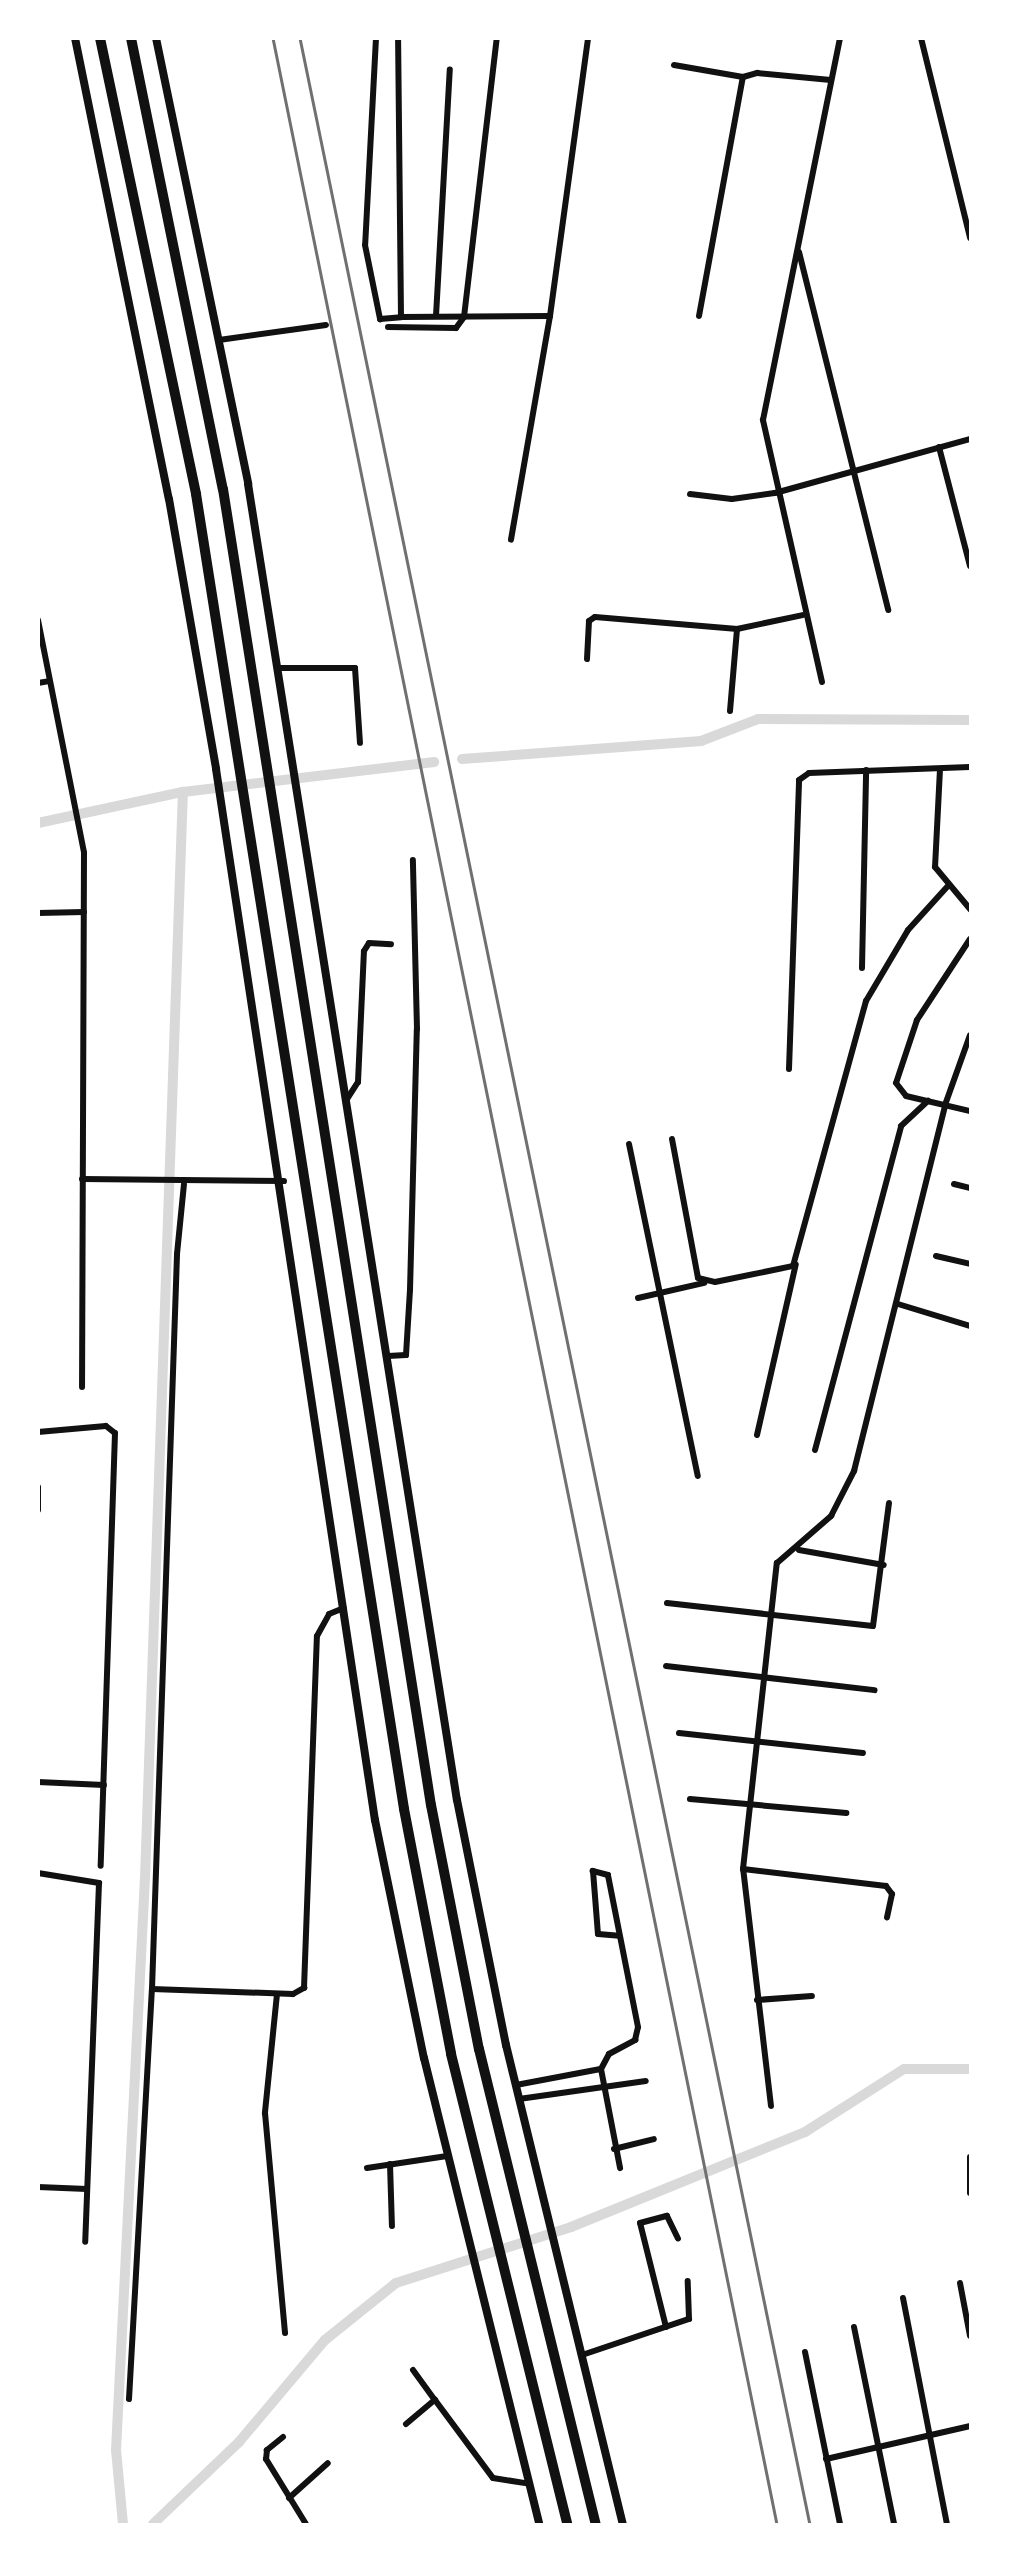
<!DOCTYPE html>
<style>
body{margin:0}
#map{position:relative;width:1009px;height:2563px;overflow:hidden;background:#fff;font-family:"Space Grotesk",sans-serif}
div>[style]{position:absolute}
.canal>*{height:10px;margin:-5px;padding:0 5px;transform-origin:5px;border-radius:5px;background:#d9d9d9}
.minor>*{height:6px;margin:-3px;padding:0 3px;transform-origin:3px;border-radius:3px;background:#111}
.secondary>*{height:8px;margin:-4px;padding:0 4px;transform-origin:4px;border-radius:4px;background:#111}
.motorway>*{height:10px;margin:-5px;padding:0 5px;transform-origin:5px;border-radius:5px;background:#111}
.rail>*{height:2.5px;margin:-1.25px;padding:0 1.25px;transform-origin:1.25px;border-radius:1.25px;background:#707070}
span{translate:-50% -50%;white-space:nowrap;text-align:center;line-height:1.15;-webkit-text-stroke:5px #fff;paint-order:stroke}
.frame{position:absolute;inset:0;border:40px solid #fff;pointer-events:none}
</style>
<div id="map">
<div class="canal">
<div style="left:462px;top:759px;width:240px;rotate:-4.3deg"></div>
<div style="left:701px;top:741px;width:61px;rotate:-21.1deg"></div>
<div style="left:758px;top:719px;width:212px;rotate:0.3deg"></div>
<div style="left:38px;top:823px;width:148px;rotate:-12.1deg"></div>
<div style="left:183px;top:792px;width:253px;rotate:-6.8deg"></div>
<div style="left:123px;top:2524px;width:74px;rotate:-95.4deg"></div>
<div style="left:116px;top:2450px;width:573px;rotate:-87.1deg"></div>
<div style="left:145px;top:1878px;width:1087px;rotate:-88deg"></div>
<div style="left:153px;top:2524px;width:119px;rotate:-43.6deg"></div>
<div style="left:239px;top:2442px;width:133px;rotate:-49.9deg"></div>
<div style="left:325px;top:2340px;width:91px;rotate:-38.8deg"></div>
<div style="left:396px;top:2283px;width:184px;rotate:-17.7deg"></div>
<div style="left:571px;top:2227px;width:253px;rotate:-22.1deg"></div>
<div style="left:805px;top:2132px;width:117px;rotate:-32.5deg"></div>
<div style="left:904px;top:2069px;width:66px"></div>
</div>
<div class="minor">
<div style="left:376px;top:38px;width:207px;rotate:93deg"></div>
<div style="left:365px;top:245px;width:76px;rotate:78.5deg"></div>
<div style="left:380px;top:319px;width:21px;rotate:-5deg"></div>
<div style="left:401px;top:317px;width:279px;rotate:-90.6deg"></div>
<div style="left:921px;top:38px;width:206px;rotate:76.2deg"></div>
<div style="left:674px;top:65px;width:70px;rotate:9.9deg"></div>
<div style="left:799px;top:252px;width:369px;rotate:76deg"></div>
<div style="left:436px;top:316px;width:247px;rotate:-86.8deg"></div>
<div style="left:550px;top:316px;width:281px;rotate:-82.2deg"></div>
<div style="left:699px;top:316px;width:243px;rotate:-79.6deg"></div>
<div style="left:743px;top:77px;width:15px;rotate:-16deg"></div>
<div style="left:757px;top:73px;width:74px;rotate:5.4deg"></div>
<div style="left:401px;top:317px;width:149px;rotate:-0.4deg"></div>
<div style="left:550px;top:316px;width:227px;rotate:99.9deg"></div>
<div style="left:388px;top:327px;width:68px;rotate:0.8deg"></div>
<div style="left:456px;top:328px;width:14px;rotate:-54deg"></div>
<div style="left:464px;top:317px;width:281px;rotate:-83.3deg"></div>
<div style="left:219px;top:340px;width:108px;rotate:-8deg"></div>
<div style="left:939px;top:447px;width:123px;rotate:75.4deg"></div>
<div style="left:690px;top:494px;width:42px;rotate:6.8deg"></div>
<div style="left:732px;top:499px;width:43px;rotate:-7.9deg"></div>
<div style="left:775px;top:493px;width:202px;rotate:-15.5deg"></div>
<div style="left:38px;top:620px;width:237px;rotate:78.8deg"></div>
<div style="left:84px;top:853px;width:534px;rotate:90.21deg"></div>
<div style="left:587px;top:659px;width:38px;rotate:-87deg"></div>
<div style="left:589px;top:621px;width:7px;rotate:-34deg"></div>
<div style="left:595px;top:617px;width:143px;rotate:4.8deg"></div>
<div style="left:737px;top:629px;width:67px;rotate:-12deg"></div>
<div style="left:278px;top:668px;width:77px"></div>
<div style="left:355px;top:668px;width:75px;rotate:86.2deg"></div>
<div style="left:822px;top:682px;width:269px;rotate:-102.7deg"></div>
<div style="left:763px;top:420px;width:390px;rotate:-78.6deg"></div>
<div style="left:38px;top:683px;width:11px;rotate:-10deg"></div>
<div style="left:730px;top:711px;width:82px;rotate:-85.1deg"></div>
<div style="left:940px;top:769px;width:98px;rotate:92.9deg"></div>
<div style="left:935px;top:867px;width:55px;rotate:50.2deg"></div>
<div style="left:38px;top:913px;width:46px;rotate:-1.2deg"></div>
<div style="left:970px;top:939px;width:97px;rotate:123.2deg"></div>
<div style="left:917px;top:1020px;width:66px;rotate:108.4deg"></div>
<div style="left:896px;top:1083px;width:16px;rotate:52deg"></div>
<div style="left:906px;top:1096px;width:66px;rotate:13.2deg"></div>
<div style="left:862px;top:968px;width:198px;rotate:-88.8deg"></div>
<div style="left:789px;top:1069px;width:289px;rotate:-88deg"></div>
<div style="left:799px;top:780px;width:12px;rotate:-35deg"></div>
<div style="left:809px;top:773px;width:161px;rotate:-2.1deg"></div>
<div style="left:347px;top:1099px;width:20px;rotate:-57deg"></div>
<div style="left:358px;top:1082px;width:131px;rotate:-87.4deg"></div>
<div style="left:364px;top:951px;width:9px;rotate:-58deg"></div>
<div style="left:369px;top:943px;width:22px;rotate:3deg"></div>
<div style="left:672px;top:1139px;width:141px;rotate:79.4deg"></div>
<div style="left:698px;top:1278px;width:17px;rotate:13deg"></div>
<div style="left:715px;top:1282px;width:80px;rotate:-11.6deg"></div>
<div style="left:793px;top:1266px;width:275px;rotate:-74.6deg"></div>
<div style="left:866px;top:1001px;width:82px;rotate:-59.4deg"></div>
<div style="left:908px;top:930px;width:58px;rotate:-47.8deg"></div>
<div style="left:629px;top:1144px;width:339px;rotate:78.3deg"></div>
<div style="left:82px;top:1179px;width:202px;rotate:0.6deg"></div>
<div style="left:954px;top:1184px;width:16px;rotate:14deg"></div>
<div style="left:936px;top:1256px;width:35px;rotate:13deg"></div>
<div style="left:638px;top:1298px;width:68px;rotate:-12.8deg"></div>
<div style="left:898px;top:1304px;width:75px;rotate:17deg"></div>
<div style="left:388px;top:1356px;width:18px;rotate:-3deg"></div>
<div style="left:406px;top:1355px;width:65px;rotate:-86.5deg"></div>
<div style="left:410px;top:1290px;width:261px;rotate:-88.5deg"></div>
<div style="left:417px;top:1029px;width:169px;rotate:-91.4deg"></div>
<div style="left:38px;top:1432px;width:68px;rotate:-5deg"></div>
<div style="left:106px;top:1426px;width:11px;rotate:38deg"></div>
<div style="left:115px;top:1433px;width:433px;rotate:91.9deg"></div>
<div style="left:757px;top:1435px;width:175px;rotate:-77.2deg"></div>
<div style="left:815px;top:1450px;width:335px;rotate:-75.1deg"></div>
<div style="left:901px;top:1126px;width:37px;rotate:-43deg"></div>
<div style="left:38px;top:1487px;width:23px;rotate:90deg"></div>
<div style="left:799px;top:1550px;width:86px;rotate:10deg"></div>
<div style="left:667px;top:1603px;width:207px;rotate:6.4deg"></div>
<div style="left:873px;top:1626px;width:124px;rotate:-82.6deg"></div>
<div style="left:666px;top:1666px;width:210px;rotate:6.6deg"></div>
<div style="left:679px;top:1733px;width:185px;rotate:6.2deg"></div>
<div style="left:38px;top:1782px;width:66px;rotate:2.6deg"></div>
<div style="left:690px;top:1799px;width:157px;rotate:5.1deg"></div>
<div style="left:743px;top:1869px;width:144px;rotate:6.8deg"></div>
<div style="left:886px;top:1886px;width:10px;rotate:53deg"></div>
<div style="left:892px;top:1894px;width:24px;rotate:102deg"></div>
<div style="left:38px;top:1873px;width:62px;rotate:9.3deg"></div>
<div style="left:99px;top:1883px;width:359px;rotate:92.2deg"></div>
<div style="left:152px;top:1989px;width:141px;rotate:2deg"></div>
<div style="left:293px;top:1994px;width:13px;rotate:-29deg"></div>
<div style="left:304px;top:1988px;width:352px;rotate:-87.9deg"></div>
<div style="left:317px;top:1636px;width:25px;rotate:-61deg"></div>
<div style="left:329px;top:1614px;width:16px;rotate:-22deg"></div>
<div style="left:277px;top:1994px;width:120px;rotate:95.8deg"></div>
<div style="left:265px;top:2113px;width:221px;rotate:84.8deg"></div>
<div style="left:757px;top:2000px;width:55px;rotate:-4.2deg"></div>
<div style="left:601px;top:2069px;width:101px;rotate:79.1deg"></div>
<div style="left:516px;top:2085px;width:86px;rotate:-10.7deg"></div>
<div style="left:601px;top:2069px;width:17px;rotate:-62deg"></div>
<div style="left:609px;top:2054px;width:30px;rotate:-28deg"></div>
<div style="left:635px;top:2040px;width:13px;rotate:-77deg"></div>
<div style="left:638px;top:2027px;width:155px;rotate:-101.2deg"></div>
<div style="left:608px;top:1875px;width:16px;rotate:-165deg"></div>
<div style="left:593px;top:1871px;width:63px;rotate:85.5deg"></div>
<div style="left:598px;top:1934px;width:21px;rotate:5deg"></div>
<div style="left:519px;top:2099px;width:128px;rotate:-8.1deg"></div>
<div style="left:771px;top:2106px;width:239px;rotate:-96.7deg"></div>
<div style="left:743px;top:1869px;width:308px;rotate:-83.7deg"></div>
<div style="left:777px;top:1563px;width:72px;rotate:-41deg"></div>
<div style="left:831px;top:1516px;width:51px;rotate:-62.9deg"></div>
<div style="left:854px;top:1471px;width:377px;rotate:-76deg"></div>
<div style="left:945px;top:1105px;width:74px;rotate:-70.3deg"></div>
<div style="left:614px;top:2149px;width:41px;rotate:-14deg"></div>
<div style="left:970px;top:2157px;width:36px;rotate:90deg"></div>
<div style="left:390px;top:2164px;width:62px;rotate:88.2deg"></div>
<div style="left:367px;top:2168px;width:81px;rotate:-8.5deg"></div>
<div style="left:38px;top:2187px;width:49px;rotate:2.3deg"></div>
<div style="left:960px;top:2283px;width:54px;rotate:79.3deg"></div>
<div style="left:903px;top:2298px;width:230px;rotate:79deg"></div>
<div style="left:666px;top:2327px;width:107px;rotate:-104deg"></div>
<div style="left:640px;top:2223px;width:28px;rotate:-15deg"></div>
<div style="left:667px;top:2216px;width:25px;rotate:64deg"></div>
<div style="left:854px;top:2327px;width:201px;rotate:78.5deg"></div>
<div style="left:805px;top:2352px;width:176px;rotate:78.5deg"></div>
<div style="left:582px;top:2355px;width:113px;rotate:-18.6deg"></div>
<div style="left:689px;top:2319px;width:38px;rotate:-92deg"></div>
<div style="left:413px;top:2370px;width:37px;rotate:54deg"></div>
<div style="left:129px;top:2399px;width:411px;rotate:-86.8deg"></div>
<div style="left:152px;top:1989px;width:735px;rotate:-88.05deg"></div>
<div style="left:177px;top:1254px;width:70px;rotate:-84.3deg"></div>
<div style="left:406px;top:2424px;width:38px;rotate:-40deg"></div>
<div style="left:435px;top:2400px;width:97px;rotate:53.4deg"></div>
<div style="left:493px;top:2478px;width:36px;rotate:9deg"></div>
<div style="left:283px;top:2437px;width:21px;rotate:141deg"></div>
<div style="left:267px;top:2450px;width:9px;rotate:96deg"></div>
<div style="left:266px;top:2459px;width:76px;rotate:58.4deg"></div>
<div style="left:826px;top:2459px;width:148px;rotate:-12.9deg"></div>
<div style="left:289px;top:2498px;width:52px;rotate:-41.9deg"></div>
</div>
<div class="secondary">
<div style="left:75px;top:38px;width:470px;rotate:78.5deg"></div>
<div style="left:169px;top:499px;width:274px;rotate:80.1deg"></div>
<div style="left:216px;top:769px;width:1063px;rotate:81.4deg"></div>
<div style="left:375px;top:1820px;width:243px;rotate:78.4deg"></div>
<div style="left:424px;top:2058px;width:480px;rotate:76.1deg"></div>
<div style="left:156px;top:38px;width:455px;rotate:78.3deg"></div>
<div style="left:248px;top:484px;width:1332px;rotate:80.98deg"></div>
<div style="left:457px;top:1800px;width:250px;rotate:78.7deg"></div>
<div style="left:506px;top:2045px;width:493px;rotate:76.3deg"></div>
</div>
<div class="motorway">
<div style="left:100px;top:38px;width:466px;rotate:78.1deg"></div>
<div style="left:196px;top:494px;width:1331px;rotate:81.01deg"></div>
<div style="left:404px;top:1809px;width:249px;rotate:79.1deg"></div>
<div style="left:451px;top:2054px;width:484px;rotate:76.1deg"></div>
<div style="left:131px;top:38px;width:460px;rotate:78.5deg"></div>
<div style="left:223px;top:489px;width:1332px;rotate:81.02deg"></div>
<div style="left:431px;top:1805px;width:249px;rotate:78.9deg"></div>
<div style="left:479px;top:2049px;width:489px;rotate:76.2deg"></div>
</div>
<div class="rail">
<div style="left:273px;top:38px;width:2537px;rotate:78.54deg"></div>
<div style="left:300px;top:38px;width:2538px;rotate:78.41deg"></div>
</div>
<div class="frame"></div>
</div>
